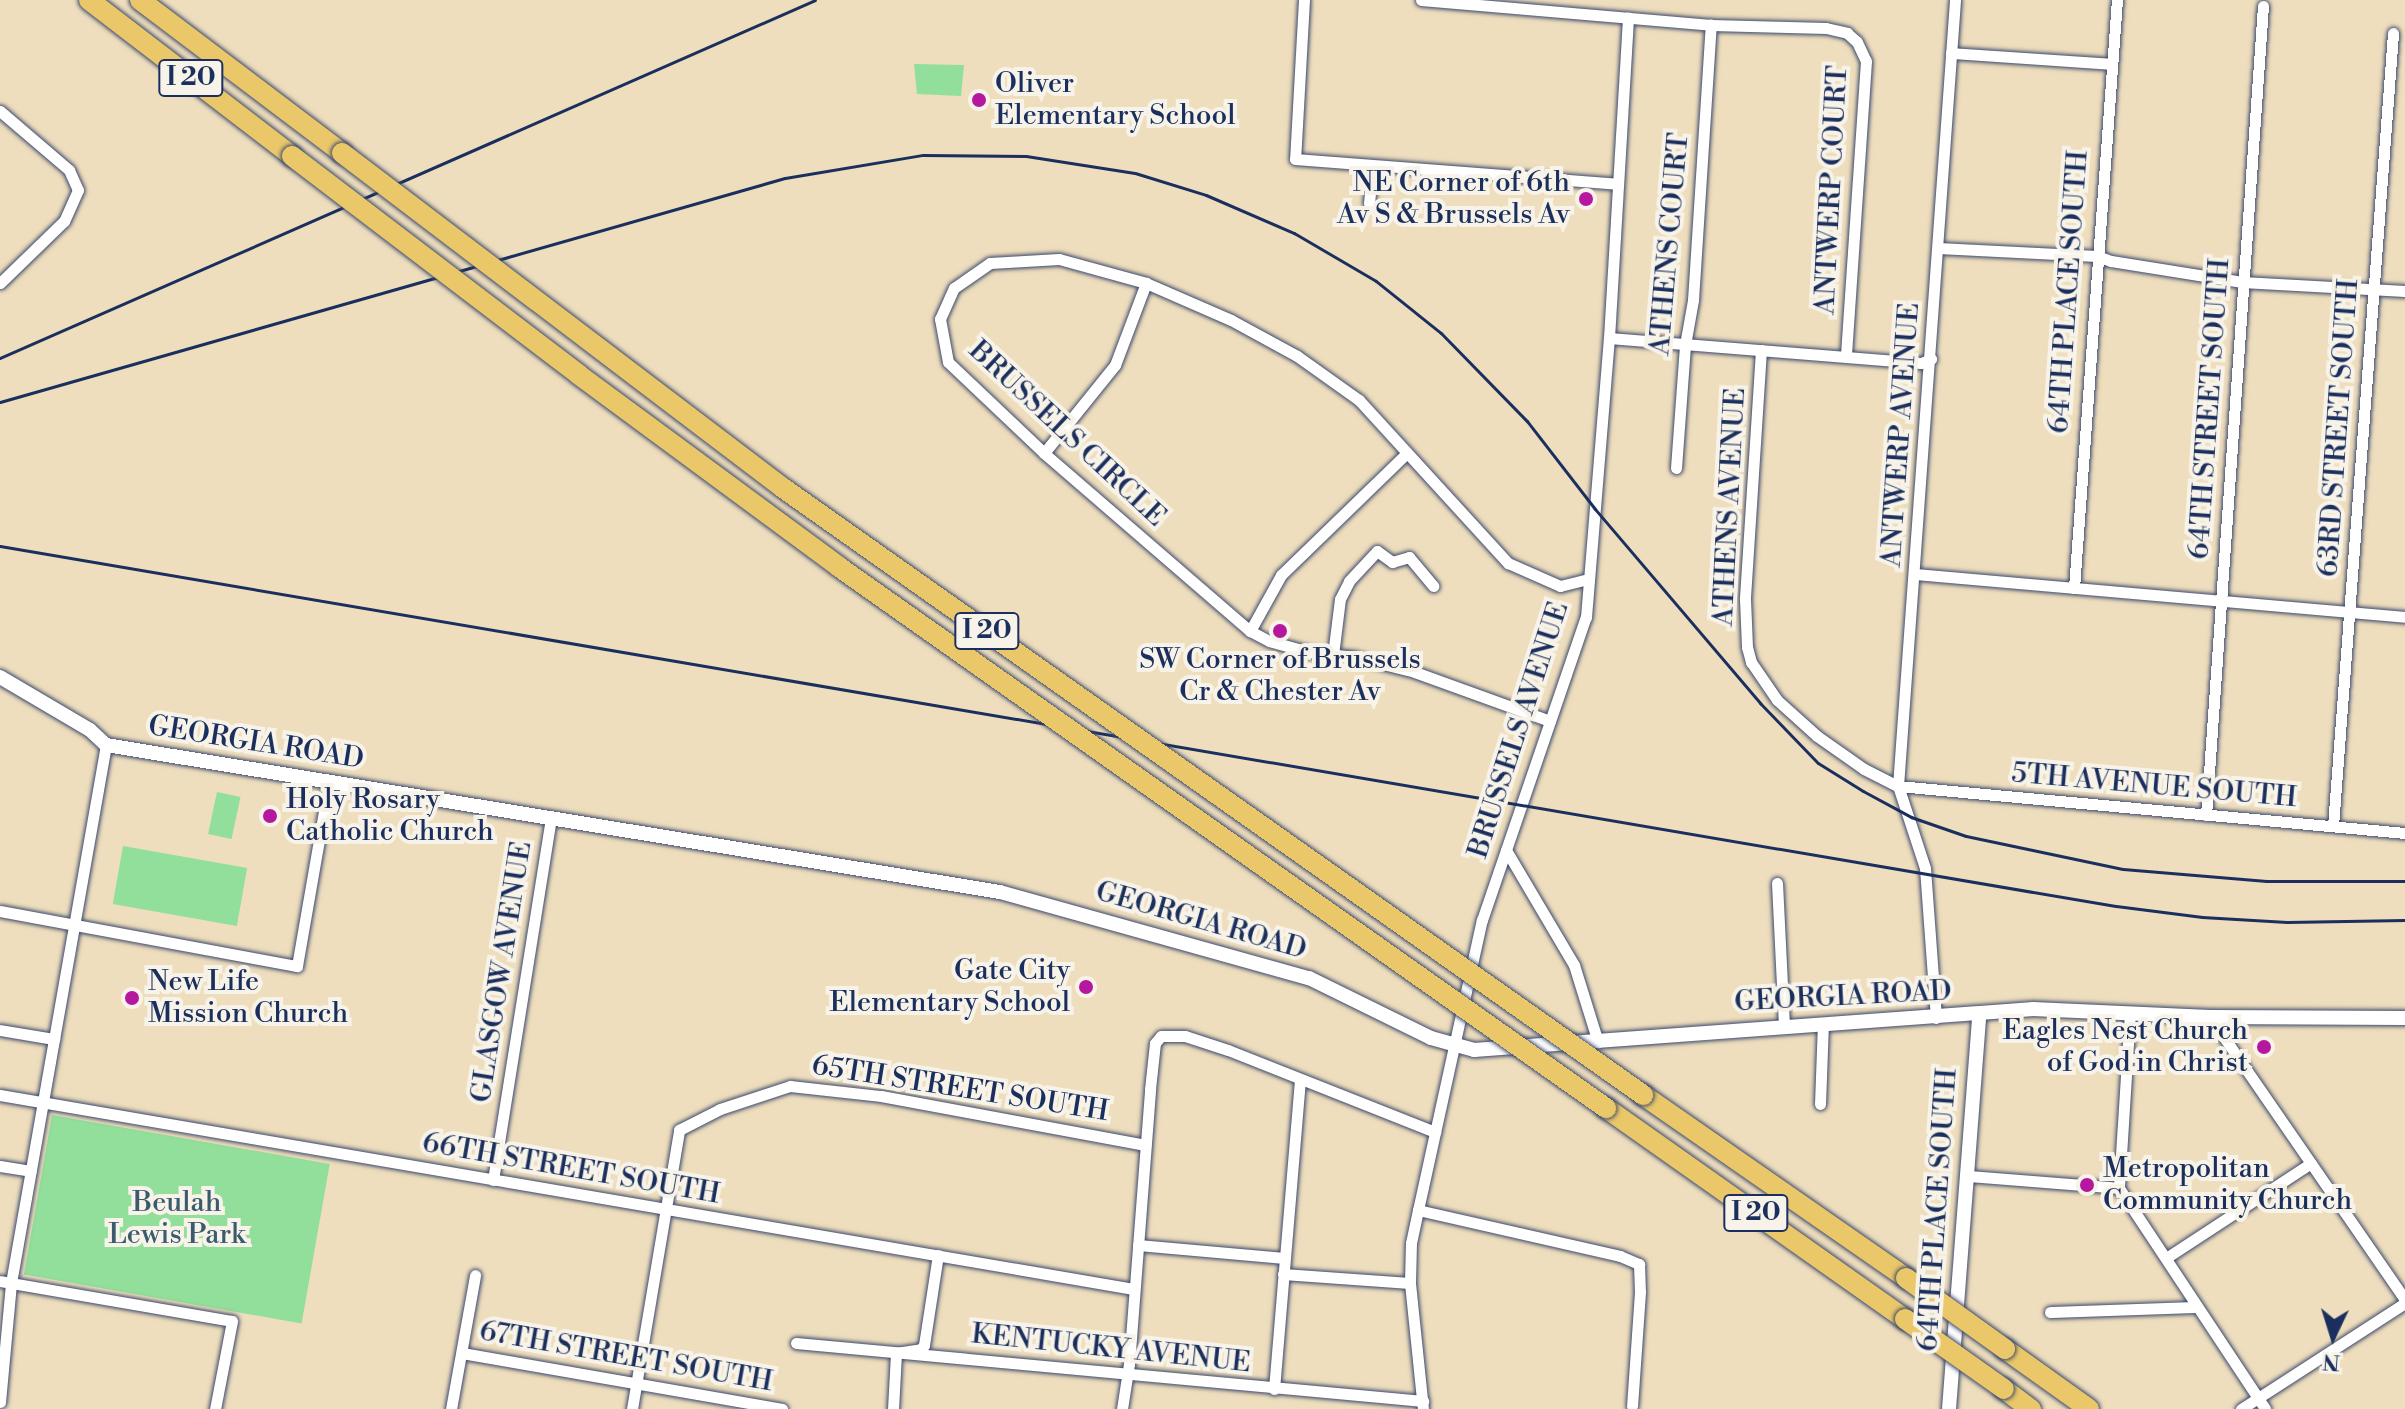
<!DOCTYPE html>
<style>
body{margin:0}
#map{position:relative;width:2405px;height:1409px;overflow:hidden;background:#efdebd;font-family:"Libre Bodoni",serif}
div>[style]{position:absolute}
.green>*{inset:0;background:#92de9b;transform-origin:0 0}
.roads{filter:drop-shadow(0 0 2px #3b496c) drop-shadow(0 0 2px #3b496c)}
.minor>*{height:11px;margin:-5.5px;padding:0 5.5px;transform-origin:5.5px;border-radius:5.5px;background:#fff}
.tertiary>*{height:14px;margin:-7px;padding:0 7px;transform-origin:7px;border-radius:7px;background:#fff}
.motorway>*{height:20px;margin:-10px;padding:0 10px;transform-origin:10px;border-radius:10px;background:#eac769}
.rail>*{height:3px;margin:-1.5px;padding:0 1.5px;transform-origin:1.5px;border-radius:1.5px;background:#1b2f5e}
.bridges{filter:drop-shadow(0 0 2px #3b496c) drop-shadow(0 0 2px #3b496c)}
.motorway-bridge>*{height:20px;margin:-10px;padding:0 10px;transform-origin:10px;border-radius:10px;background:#eac769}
.dots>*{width:22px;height:22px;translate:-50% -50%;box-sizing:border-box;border:4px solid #f7f3e8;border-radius:50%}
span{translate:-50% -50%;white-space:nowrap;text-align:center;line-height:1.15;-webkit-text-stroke:8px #f7f3e8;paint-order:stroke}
.shield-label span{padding:2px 6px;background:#f7f3e8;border:2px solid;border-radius:6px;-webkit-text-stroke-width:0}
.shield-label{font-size:26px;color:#1b2f5e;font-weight:700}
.poi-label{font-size:28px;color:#1b2f5e}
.left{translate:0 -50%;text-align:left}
.right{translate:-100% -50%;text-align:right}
.street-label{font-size:28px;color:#1b2f5e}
.park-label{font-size:28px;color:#395b6d}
.north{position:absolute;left:2293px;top:1297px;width:80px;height:80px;-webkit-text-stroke:6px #f7f3e8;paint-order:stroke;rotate:184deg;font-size:22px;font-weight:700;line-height:32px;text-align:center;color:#1b2f5e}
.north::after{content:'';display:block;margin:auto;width:28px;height:36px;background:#1b2f5e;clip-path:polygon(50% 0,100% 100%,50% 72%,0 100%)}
</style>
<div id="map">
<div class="green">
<div style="clip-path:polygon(914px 64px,964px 65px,961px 96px,917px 94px)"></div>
<div style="left:217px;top:792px;width:24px;height:43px;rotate:12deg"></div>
<div style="left:123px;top:846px;width:126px;height:59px;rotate:10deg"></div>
<div style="left:52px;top:1115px;width:282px;height:162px;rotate:10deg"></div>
</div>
<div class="roads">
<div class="minor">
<div style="left:1304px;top:0;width:159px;rotate:93.2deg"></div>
<div style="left:1295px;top:159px;width:323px;rotate:4.4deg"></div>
<div style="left:1421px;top:0;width:291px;rotate:4.9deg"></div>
<div style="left:1711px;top:25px;width:115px;rotate:1.5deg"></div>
<div style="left:1826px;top:28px;width:22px;rotate:13deg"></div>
<div style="left:1847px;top:33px;width:13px;rotate:42deg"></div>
<div style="left:1857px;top:42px;width:21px;rotate:65deg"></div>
<div style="left:1866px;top:61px;width:296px;rotate:93.9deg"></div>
<div style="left:1951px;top:53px;width:161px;rotate:3.9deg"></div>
<div style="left:0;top:111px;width:91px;rotate:40.5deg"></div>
<div style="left:69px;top:170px;width:22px;rotate:66deg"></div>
<div style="left:78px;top:190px;width:34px;rotate:114deg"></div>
<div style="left:64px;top:221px;width:89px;rotate:135.9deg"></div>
<div style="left:1369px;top:203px;width:37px;rotate:-84deg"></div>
<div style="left:1938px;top:248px;width:159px;rotate:2.9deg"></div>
<div style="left:2097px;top:256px;width:15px;rotate:20deg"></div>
<div style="left:2111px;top:261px;width:133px;rotate:9.1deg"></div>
<div style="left:2242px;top:282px;width:163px;rotate:3.2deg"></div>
<div style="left:1609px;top:338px;width:313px;rotate:4.6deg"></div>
<div style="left:1921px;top:363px;width:11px;rotate:-22deg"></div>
<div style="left:1761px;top:350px;width:250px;rotate:93.7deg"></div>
<div style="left:1745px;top:599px;width:48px;rotate:87.6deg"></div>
<div style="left:1747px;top:647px;width:16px;rotate:75deg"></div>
<div style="left:1751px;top:662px;width:46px;rotate:55.6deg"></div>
<div style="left:1777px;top:700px;width:54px;rotate:42deg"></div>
<div style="left:1817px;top:736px;width:57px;rotate:35.1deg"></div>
<div style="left:1864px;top:769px;width:38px;rotate:27deg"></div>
<div style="left:1898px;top:786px;width:509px;rotate:5.3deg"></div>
<div style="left:1044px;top:453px;width:113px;rotate:-51.1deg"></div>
<div style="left:1115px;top:365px;width:88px;rotate:-69.3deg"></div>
<div style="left:1676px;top:468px;width:123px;rotate:-85.8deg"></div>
<div style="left:1685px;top:345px;width:46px;rotate:-79.9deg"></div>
<div style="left:1693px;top:300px;width:276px;rotate:-86.3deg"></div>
<div style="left:1915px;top:574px;width:492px;rotate:5deg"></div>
<div style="left:2074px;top:588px;width:590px;rotate:-85.82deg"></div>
<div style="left:1250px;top:631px;width:64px;rotate:-61deg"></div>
<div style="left:1281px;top:575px;width:174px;rotate:-44.1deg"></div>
<div style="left:1333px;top:655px;width:56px;rotate:-82.9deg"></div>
<div style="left:1340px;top:599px;width:20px;rotate:-63deg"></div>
<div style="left:1349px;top:581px;width:41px;rotate:-47deg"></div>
<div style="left:1377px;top:551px;width:19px;rotate:36deg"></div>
<div style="left:1392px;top:562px;width:18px;rotate:-16deg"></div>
<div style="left:1409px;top:557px;width:38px;rotate:50deg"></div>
<div style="left:1550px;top:721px;width:144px;rotate:-160.1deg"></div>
<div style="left:1415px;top:672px;width:62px;rotate:-166deg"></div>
<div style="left:1355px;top:657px;width:46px;rotate:-173.8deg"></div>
<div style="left:1309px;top:652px;width:41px;rotate:-164.6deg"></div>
<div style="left:1269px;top:641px;width:21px;rotate:-152deg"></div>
<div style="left:1250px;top:631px;width:272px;rotate:-139.2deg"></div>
<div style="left:1044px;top:453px;width:132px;rotate:-136.5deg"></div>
<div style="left:948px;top:362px;width:44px;rotate:-100.5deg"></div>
<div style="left:940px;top:319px;width:34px;rotate:-66deg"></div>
<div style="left:954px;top:288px;width:44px;rotate:-34.8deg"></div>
<div style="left:990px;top:263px;width:69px;rotate:-3.3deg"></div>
<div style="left:1059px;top:259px;width:90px;rotate:15.4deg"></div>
<div style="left:1146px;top:283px;width:93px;rotate:23.5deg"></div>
<div style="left:1231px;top:320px;width:75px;rotate:28.6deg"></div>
<div style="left:1297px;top:356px;width:76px;rotate:35.4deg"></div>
<div style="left:1359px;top:400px;width:221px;rotate:47.6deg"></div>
<div style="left:1508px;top:563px;width:57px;rotate:23.9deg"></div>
<div style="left:1560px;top:586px;width:30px;rotate:-14deg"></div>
<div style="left:2206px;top:815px;width:811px;rotate:-85.97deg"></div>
<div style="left:2333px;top:826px;width:795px;rotate:-85.67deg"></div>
<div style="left:1506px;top:850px;width:134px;rotate:59.4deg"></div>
<div style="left:1574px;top:965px;width:81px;rotate:72.7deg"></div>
<div style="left:1777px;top:883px;width:142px;rotate:87.2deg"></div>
<div style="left:0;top:911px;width:302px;rotate:10.5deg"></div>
<div style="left:297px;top:966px;width:187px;rotate:-80.1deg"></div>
<div style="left:2130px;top:1012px;width:176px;rotate:93.6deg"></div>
<div style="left:2119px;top:1188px;width:265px;rotate:56.5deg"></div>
<div style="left:2210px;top:1017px;width:344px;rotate:55.4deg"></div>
<div style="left:1936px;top:1018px;width:150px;rotate:-94.2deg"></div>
<div style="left:1925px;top:868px;width:86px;rotate:-108.2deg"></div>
<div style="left:1898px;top:786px;width:788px;rotate:-85.85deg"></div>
<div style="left:0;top:1030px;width:55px;rotate:9.5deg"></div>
<div style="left:0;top:1095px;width:1150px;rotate:9.71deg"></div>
<div style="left:1820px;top:1104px;width:81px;rotate:-87.9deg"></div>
<div style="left:0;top:1166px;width:31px;rotate:9deg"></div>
<div style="left:1968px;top:1176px;width:151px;rotate:4.5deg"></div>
<div style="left:493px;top:1180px;width:366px;rotate:-80.9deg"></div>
<div style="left:1418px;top:1210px;width:207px;rotate:12.8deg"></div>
<div style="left:1620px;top:1256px;width:21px;rotate:23deg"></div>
<div style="left:1639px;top:1264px;width:28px;rotate:88deg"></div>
<div style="left:1640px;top:1292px;width:114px;rotate:94deg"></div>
<div style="left:1138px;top:1245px;width:147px;rotate:5.1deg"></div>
<div style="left:2166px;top:1258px;width:173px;rotate:-33.2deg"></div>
<div style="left:1283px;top:1274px;width:127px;rotate:4.1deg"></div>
<div style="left:0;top:1281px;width:235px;rotate:9.8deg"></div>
<div style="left:232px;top:1321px;width:90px;rotate:100.9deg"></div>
<div style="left:2050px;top:1312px;width:146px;rotate:-2deg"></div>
<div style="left:796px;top:1343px;width:630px;rotate:5.29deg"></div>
<div style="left:462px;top:1353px;width:325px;rotate:9.9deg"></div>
<div style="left:1274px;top:1389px;width:310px;rotate:-85.2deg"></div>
<div style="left:0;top:1402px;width:120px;rotate:-84.7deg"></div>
<div style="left:11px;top:1283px;width:546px;rotate:-79.99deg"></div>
<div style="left:451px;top:1409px;width:136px;rotate:-79.8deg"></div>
<div style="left:632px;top:1409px;width:283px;rotate:-80.4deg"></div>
<div style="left:679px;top:1130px;width:46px;rotate:-27.1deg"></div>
<div style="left:720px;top:1109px;width:74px;rotate:-18.2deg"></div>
<div style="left:790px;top:1086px;width:92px;rotate:6.3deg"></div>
<div style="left:881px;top:1096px;width:269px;rotate:10.5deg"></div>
<div style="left:893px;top:1409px;width:56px;rotate:-86.9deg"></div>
<div style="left:896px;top:1353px;width:25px;rotate:-9deg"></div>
<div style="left:921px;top:1349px;width:5px;rotate:-53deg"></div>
<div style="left:924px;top:1345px;width:91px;rotate:-81.2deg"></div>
<div style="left:1122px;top:1409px;width:46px;rotate:-81.2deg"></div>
<div style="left:1129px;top:1364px;width:276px;rotate:-85.6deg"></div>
<div style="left:1150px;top:1089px;width:46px;rotate:-83.8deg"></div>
<div style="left:1155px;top:1043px;width:9px;rotate:-49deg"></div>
<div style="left:1161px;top:1036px;width:24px"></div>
<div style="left:1185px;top:1036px;width:45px;rotate:18deg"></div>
<div style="left:1228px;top:1050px;width:223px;rotate:21.6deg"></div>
<div style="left:1423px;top:1409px;width:127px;rotate:-95.9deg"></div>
<div style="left:1410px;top:1283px;width:40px;rotate:-88.6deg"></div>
<div style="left:1411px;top:1243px;width:34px;rotate:-78deg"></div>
<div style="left:1418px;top:1210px;width:297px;rotate:-77.6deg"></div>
<div style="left:1482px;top:920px;width:320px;rotate:-71.1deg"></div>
<div style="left:1586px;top:617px;width:280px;rotate:-85.3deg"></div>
<div style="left:1609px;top:338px;width:321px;rotate:-86.6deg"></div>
<div style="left:2241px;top:1409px;width:195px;rotate:-32.9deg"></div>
</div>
<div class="tertiary">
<div style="left:0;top:677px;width:104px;rotate:30.5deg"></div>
<div style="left:90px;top:730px;width:22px;rotate:43deg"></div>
<div style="left:106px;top:745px;width:906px;rotate:9.34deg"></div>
<div style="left:1000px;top:892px;width:321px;rotate:15.6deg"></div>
<div style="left:1309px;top:978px;width:136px;rotate:26.2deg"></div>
<div style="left:1431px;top:1038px;width:45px;rotate:15.6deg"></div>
<div style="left:1474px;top:1050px;width:561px;rotate:-4.19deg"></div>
<div style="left:2033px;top:1009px;width:177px;rotate:2.6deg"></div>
<div style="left:2210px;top:1017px;width:195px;rotate:0.3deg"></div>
<div style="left:1949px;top:1409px;width:395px;rotate:-85.6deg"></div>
</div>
<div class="motorway">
<div style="left:89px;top:0;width:256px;rotate:37.5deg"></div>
<div style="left:140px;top:0;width:253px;rotate:37.1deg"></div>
<div style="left:1643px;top:1095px;width:320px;rotate:34.8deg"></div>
<div style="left:1606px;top:1108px;width:366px;rotate:35.2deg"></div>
<div style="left:2005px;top:1349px;width:103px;rotate:35.5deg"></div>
<div style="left:2004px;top:1389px;width:34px;rotate:37deg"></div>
</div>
</div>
<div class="rail">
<div style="left:0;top:358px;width:890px;rotate:-23.71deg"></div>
<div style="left:0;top:402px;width:816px;rotate:-15.93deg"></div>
<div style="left:785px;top:178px;width:140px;rotate:-9.5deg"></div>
<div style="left:923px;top:155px;width:103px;rotate:0.6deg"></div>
<div style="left:1026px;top:156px;width:110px;rotate:8.9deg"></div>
<div style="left:1135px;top:173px;width:74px;rotate:17.2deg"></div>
<div style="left:1206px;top:195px;width:96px;rotate:23.4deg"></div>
<div style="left:1294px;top:233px;width:95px;rotate:30.3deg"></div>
<div style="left:1376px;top:281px;width:83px;rotate:38.7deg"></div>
<div style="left:1441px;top:333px;width:123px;rotate:45.7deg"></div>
<div style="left:1527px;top:421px;width:111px;rotate:52.3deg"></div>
<div style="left:1595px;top:509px;width:255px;rotate:49.6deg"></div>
<div style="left:1760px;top:703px;width:83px;rotate:46deg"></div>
<div style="left:1818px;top:763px;width:53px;rotate:31.9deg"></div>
<div style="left:1863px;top:791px;width:55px;rotate:28.4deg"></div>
<div style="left:1911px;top:817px;width:58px;rotate:19.1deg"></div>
<div style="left:1966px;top:836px;width:160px;rotate:11.9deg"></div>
<div style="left:2123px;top:869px;width:144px;rotate:4.8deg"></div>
<div style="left:2266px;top:881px;width:139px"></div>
<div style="left:0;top:546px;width:2146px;rotate:9.66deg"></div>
<div style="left:2116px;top:906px;width:87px;rotate:7.3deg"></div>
<div style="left:2202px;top:917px;width:85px;rotate:3.4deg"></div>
<div style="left:2287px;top:922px;width:118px;rotate:-1deg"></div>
</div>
<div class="bridges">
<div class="motorway-bridge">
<div style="left:342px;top:153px;width:554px;rotate:37.22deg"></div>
<div style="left:783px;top:488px;width:1053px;rotate:35.21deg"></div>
<div style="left:292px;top:156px;width:361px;rotate:37.3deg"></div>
<div style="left:579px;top:375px;width:323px;rotate:36.4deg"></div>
<div style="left:839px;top:567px;width:939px;rotate:35.2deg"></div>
<div style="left:1906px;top:1278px;width:122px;rotate:35.6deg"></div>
<div style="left:1905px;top:1319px;width:121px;rotate:35.3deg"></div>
</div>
</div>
<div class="dots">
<div style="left:979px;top:100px;background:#b5179e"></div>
<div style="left:1586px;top:199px;background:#b5179e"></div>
<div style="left:1280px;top:631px;background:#b5179e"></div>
<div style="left:270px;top:816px;background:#b5179e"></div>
<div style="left:1086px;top:987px;background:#b5179e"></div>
<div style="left:132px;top:998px;background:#b5179e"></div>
<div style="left:2264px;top:1047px;background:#b5179e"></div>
<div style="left:2087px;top:1185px;background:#b5179e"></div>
</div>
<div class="shield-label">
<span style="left:191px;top:78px">I 20</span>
<span style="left:987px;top:631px">I 20</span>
<span style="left:1756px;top:1213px">I 20</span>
</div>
<div class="poi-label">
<span class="left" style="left:995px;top:100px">Oliver<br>Elementary School</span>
<span class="right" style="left:1570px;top:199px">NE Corner of 6th<br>Av S &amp; Brussels Av</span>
<span style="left:1280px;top:676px">SW Corner of Brussels<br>Cr &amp; Chester Av</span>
<span class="left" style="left:286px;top:816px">Holy Rosary<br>Catholic Church</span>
<span class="right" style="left:1070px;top:987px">Gate City<br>Elementary School</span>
<span class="left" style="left:148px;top:998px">New Life<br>Mission Church</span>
<span class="right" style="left:2248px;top:1047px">Eagles Nest Church<br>of God in Christ</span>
<span class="left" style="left:2103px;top:1185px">Metropolitan<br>Community Church</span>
</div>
<div class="street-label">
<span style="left:1832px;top:190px;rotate:-87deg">ANTWERP COURT</span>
<span style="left:1670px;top:244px;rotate:-85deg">ATHENS COURT</span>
<span style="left:2069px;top:292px;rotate:-86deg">64TH PLACE SOUTH</span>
<span style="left:2210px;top:409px;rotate:-86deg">64TH STREET SOUTH</span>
<span style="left:2339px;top:428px;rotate:-86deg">63RD STREET SOUTH</span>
<span style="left:1067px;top:434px;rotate:43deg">BRUSSELS CIRCLE</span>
<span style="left:1901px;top:435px;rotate:-86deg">ANTWERP AVENUE</span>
<span style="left:1730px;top:507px;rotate:-87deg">ATHENS AVENUE</span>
<span style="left:1519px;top:730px;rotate:-72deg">BRUSSELS AVENUE</span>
<span style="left:256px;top:743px;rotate:9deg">GEORGIA ROAD</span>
<span style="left:2154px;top:786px;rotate:5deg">5TH AVENUE SOUTH</span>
<span style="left:1201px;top:921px;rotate:16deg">GEORGIA ROAD</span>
<span style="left:502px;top:972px;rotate:-81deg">GLASGOW AVENUE</span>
<span style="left:1843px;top:997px;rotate:-3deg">GEORGIA ROAD</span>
<span style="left:960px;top:1089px;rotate:9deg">65TH STREET SOUTH</span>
<span style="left:571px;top:1169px;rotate:10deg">66TH STREET SOUTH</span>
<span style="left:1938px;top:1210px;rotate:-86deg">64TH PLACE SOUTH</span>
<span style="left:1111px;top:1349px;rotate:6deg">KENTUCKY AVENUE</span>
<span style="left:626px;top:1357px;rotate:10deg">67TH STREET SOUTH</span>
</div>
<div class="park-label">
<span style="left:177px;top:1219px">Beulah<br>Lewis Park</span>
</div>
<div class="north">N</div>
</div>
